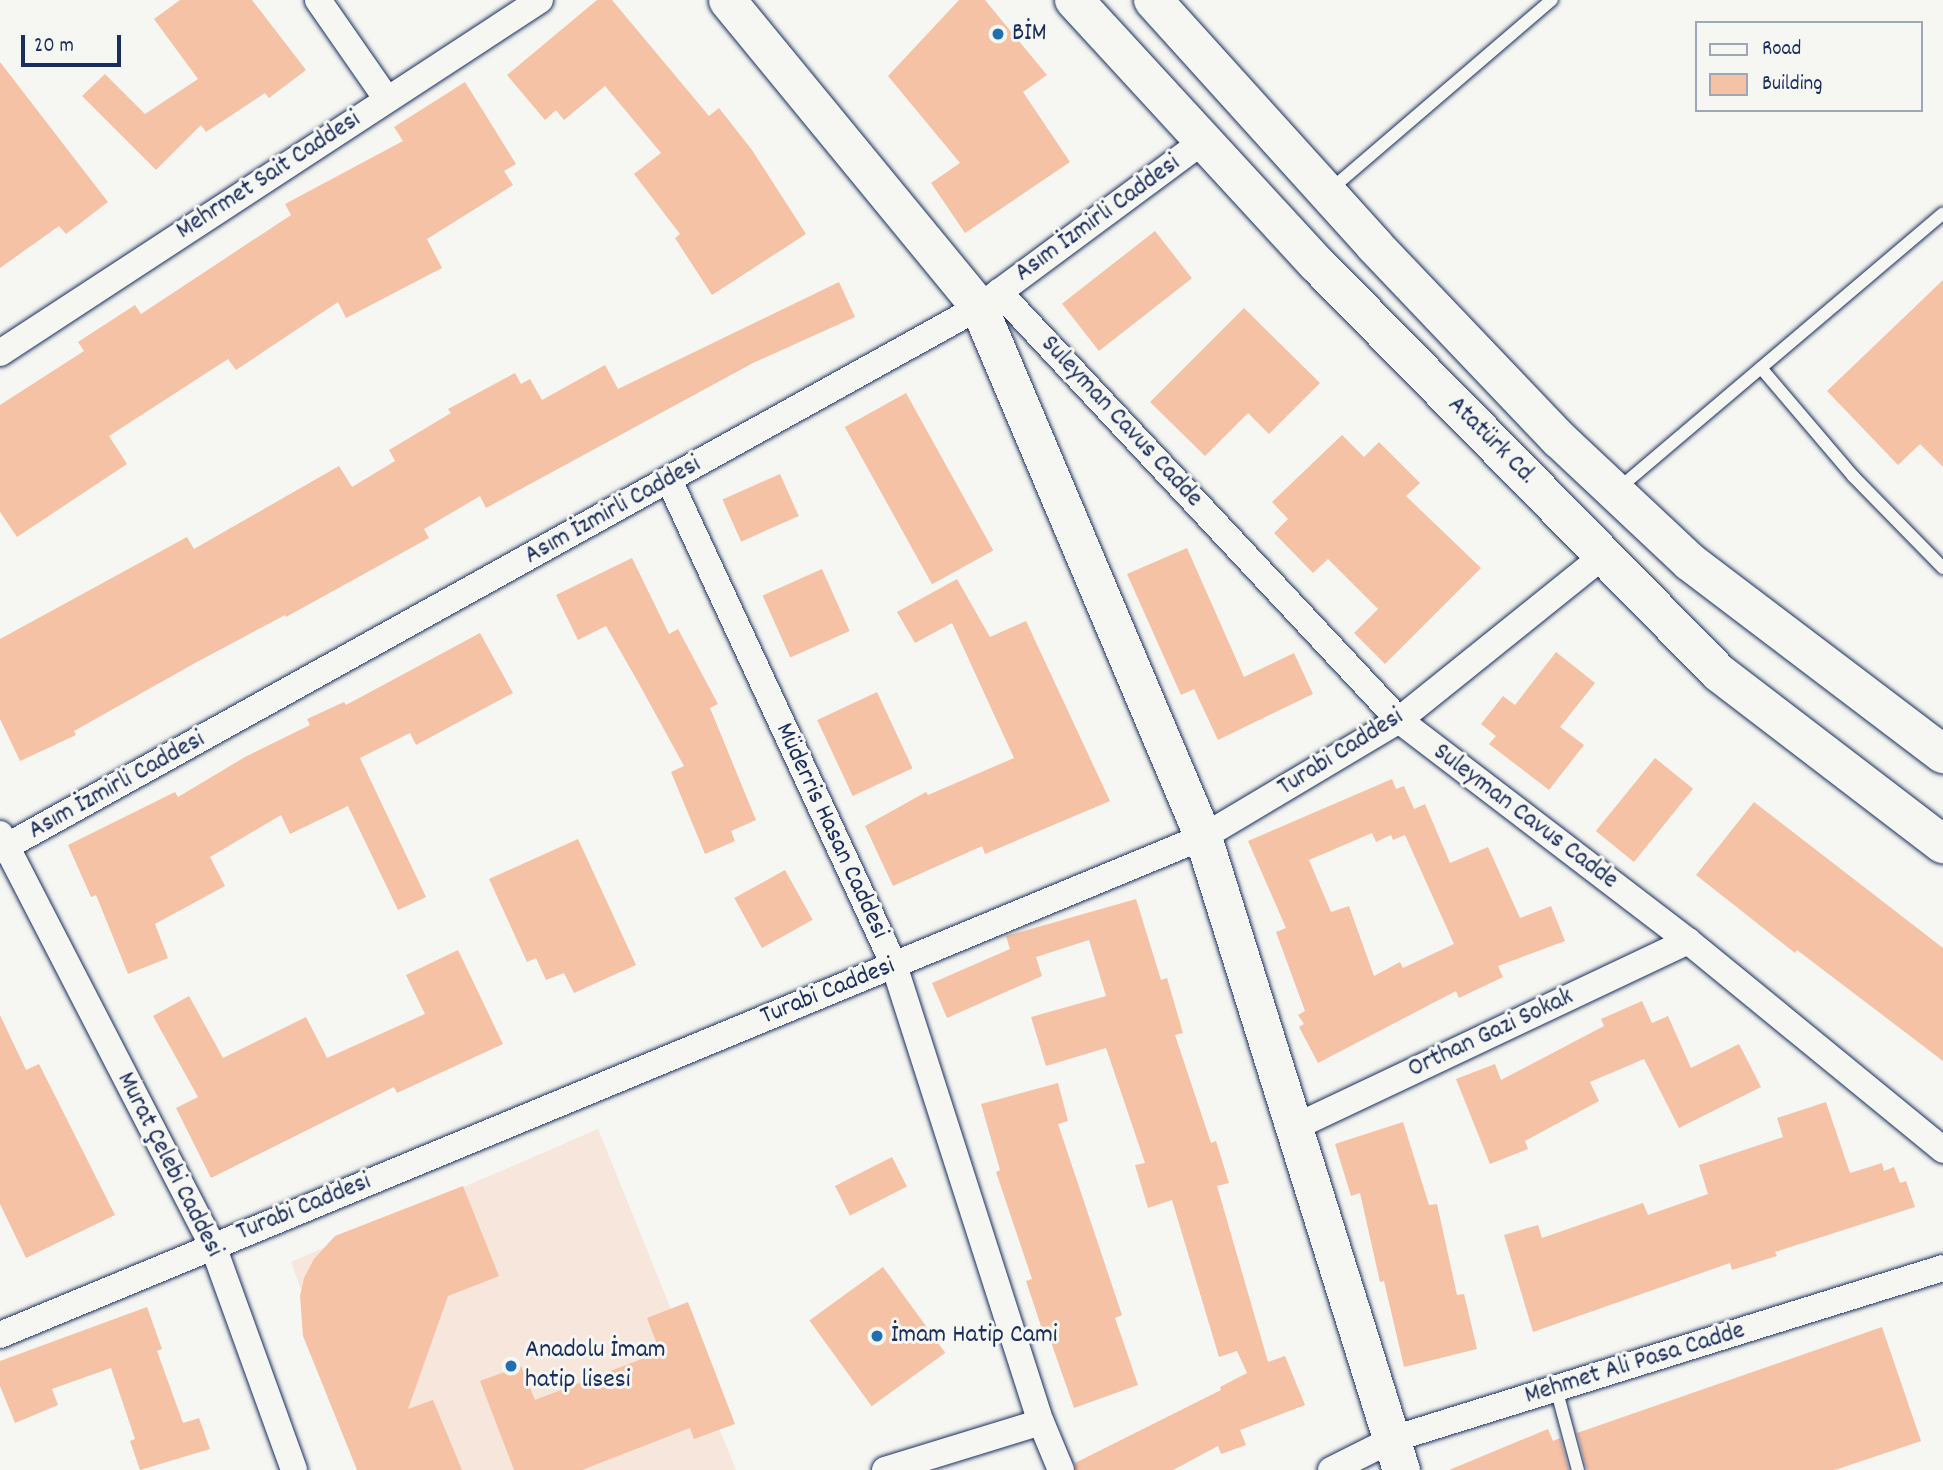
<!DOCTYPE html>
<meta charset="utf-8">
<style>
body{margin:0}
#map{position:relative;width:1943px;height:1470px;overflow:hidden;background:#f6f6f2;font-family:Dekko,sans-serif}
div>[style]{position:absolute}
.built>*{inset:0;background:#f6e6db}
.building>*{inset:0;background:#f5c2a6;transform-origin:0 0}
.roads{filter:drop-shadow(0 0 2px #1b2f5e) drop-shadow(0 0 2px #1b2f5e)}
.lane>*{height:12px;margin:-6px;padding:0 6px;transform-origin:6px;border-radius:6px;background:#f6f6f2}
.street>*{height:26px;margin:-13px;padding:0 13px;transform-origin:13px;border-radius:13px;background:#f6f6f2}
.secondary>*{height:37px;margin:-18.5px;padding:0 18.5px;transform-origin:18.5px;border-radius:18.5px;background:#f6f6f2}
.primary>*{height:38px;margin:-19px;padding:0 19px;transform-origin:19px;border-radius:19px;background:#f6f6f2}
.dots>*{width:19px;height:19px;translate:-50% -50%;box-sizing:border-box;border:4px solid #f6f6f2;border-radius:50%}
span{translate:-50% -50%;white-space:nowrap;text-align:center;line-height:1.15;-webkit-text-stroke:6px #f6f6f2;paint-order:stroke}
.poi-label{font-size:26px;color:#1b2f5e}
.left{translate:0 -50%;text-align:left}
.street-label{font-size:26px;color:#1b2f5e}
.legend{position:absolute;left:1695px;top:21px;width:228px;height:91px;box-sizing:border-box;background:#f6f6f2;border:2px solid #9ea6b7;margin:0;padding:9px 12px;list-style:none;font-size:21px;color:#1b2f5e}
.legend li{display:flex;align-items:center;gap:14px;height:35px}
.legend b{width:35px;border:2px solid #9ea6b7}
.scale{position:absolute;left:21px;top:35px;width:100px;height:32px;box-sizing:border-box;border:4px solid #1b2f5e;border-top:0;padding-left:9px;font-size:21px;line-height:24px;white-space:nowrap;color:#1b2f5e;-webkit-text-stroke:5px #f6f6f2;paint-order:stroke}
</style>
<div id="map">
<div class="built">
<div style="clip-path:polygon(598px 1129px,736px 1470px,366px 1470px,291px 1262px)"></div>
</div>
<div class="building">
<div style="clip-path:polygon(180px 0,252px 0,306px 70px,269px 98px,265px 93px,206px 132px,201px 125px,156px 170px,82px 96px,105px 74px,145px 114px,198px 79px,154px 19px)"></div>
<div style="clip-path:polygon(597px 0,612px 0,709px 116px,719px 108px,752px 150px,806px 234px,712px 295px,675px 238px,680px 234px,634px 174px,661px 153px,605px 86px,564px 120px,556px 110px,545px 120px,507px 75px)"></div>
<div style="clip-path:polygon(959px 0,985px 0,1047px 75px,1023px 92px,1070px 162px,965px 233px,931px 183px,960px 163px,888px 76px)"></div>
<div style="clip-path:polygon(0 62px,108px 202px,66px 234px,59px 226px,0 268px)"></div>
<div style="clip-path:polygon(465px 82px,516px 164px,504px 171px,513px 185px,427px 239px,442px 268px,346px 318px,338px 302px,236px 370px,228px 359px,109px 436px,127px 464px,17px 537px,0 512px,0 405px,84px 351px,78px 342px,135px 305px,141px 314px,291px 215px,285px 204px,403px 141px,394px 127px)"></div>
<div style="left:1155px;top:231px;width:60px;height:118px;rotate:52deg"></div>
<div style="clip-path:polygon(1943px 280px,1943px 467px,1920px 444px,1898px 465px,1827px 391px)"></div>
<div style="clip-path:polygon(839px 282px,855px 317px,753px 363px,486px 508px,480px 496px,424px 529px,429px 538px,286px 617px,285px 615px,195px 663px,74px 731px,76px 735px,20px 761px,0 719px,0 639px,187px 537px,194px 549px,339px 466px,352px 487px,395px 461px,389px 450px,451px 413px,448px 409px,515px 373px,521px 384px,530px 379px,542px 400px,605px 365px,618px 389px)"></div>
<div style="clip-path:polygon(1244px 308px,1320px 383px,1269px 434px,1248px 413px,1205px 456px,1150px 402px)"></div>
<div style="left:906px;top:393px;width:180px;height:70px;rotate:61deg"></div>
<div style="clip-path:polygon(1342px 435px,1364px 457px,1379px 442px,1420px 483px,1406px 496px,1481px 568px,1385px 664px,1354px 633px,1378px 609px,1328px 559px,1313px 573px,1274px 533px,1288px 519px,1272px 502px)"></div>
<div style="left:780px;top:474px;width:46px;height:63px;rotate:66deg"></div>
<div style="clip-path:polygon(1187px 548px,1244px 677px,1294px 653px,1313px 694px,1218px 740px,1194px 689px,1181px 695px,1127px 574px)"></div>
<div style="clip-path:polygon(632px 558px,669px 634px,678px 629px,718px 704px,710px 708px,756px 820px,731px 831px,735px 841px,705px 854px,671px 772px,684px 766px,638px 682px,606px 626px,578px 640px,556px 595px)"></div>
<div style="left:822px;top:569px;width:68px;height:65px;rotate:66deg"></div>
<div style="clip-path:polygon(957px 579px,990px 637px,1026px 621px,1110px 801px,985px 854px,982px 846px,893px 886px,865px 826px,926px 792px,928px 795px,1014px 758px,952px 623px,915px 643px,897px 612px)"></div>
<div style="clip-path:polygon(480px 633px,513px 693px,416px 745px,410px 733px,360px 758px,426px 897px,398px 910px,348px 806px,290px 834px,281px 815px,210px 857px,225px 886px,155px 924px,168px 958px,128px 974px,96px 895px,91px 897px,68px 845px,175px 792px,178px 797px,245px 757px,310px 725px,307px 719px,344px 702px,346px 705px)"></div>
<div style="clip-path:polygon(1556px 652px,1595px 683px,1560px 727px,1584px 745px,1549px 790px,1489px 744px,1496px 736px,1481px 724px,1503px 696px,1515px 705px)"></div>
<div style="left:877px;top:692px;width:84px;height:66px;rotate:65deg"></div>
<div style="left:1655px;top:758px;width:49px;height:94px;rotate:39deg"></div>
<div style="clip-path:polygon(evenodd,1392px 779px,1396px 789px,1404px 786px,1414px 809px,1425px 804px,1450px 863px,1488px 847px,1520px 918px,1551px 906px,1565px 941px,1498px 966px,1503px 977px,1459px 998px,1456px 991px,1318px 1063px,1299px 1027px,1304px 1024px,1298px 1015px,1305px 1011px,1276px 932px,1286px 928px,1248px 841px,1392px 779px,1372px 833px,1376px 842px,1391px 835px,1393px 840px,1405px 835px,1454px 944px,1403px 968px,1400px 962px,1374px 976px,1349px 906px,1331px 912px,1309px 860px,1372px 833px)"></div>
<div style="clip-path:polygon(1754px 802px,1943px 948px,1943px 1061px,1797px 950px,1795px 953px,1696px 875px)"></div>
<div style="clip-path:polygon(578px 839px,636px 965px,574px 993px,564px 973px,546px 980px,536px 958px,527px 962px,489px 879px)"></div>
<div style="left:785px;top:870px;width:57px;height:58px;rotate:61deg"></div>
<div style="clip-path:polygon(1136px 899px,1161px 980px,1167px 978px,1183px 1033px,1175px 1035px,1211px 1143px,1216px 1141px,1229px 1183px,1217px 1186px,1268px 1362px,1285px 1356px,1305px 1405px,1240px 1430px,1246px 1445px,1221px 1454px,1218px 1446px,1173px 1470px,1076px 1470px,1075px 1463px,1221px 1390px,1220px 1387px,1247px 1373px,1237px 1351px,1219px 1357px,1172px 1200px,1148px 1208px,1135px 1165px,1145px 1163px,1106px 1048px,1046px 1066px,1031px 1017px,1106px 996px,1089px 940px,1036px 957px,1042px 976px,947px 1018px,932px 983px,1010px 949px,1006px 936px)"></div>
<div style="clip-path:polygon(458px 950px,503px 1044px,397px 1093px,394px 1087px,211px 1178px,176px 1108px,198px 1097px,153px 1016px,189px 996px,223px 1058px,306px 1017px,327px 1058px,425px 1014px,406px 975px)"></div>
<div style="clip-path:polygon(1642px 1001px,1652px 1023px,1668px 1016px,1691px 1068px,1739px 1044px,1761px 1087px,1679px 1128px,1644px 1059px,1590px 1082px,1599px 1101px,1525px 1141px,1528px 1149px,1490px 1164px,1456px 1079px,1495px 1064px,1501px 1080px,1604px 1026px,1601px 1019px)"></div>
<div style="clip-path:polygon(0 1015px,26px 1070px,39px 1064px,115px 1215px,26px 1258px,0 1204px)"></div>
<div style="clip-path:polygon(1058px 1083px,1068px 1121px,1058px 1124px,1122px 1315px,1115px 1318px,1138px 1385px,1074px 1408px,1050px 1339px,1046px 1341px,1026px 1281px,1032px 1279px,996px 1172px,1000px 1170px,981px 1104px)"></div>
<div style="clip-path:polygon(1826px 1102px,1850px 1173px,1882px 1163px,1884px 1171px,1894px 1167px,1900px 1183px,1906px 1181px,1915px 1207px,1775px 1252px,1777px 1256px,1732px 1270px,1730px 1263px,1533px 1332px,1504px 1235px,1538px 1225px,1542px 1238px,1643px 1203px,1648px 1215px,1708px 1194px,1699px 1165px,1783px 1137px,1777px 1118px)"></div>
<div style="clip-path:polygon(1403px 1122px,1429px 1205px,1437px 1204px,1457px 1295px,1464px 1294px,1477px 1349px,1404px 1367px,1384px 1281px,1380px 1282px,1360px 1193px,1351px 1196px,1335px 1144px)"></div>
<div style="left:892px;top:1157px;width:33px;height:64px;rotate:63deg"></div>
<div style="clip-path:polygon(463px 1186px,499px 1276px,448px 1296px,408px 1409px,433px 1400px,462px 1470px,357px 1470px,303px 1336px,300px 1296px,304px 1278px,314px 1259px,335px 1236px)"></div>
<div style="left:883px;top:1267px;width:106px;height:91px;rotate:54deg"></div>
<div style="clip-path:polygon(688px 1302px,735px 1424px,694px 1439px,690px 1428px,582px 1470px,514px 1470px,480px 1381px,521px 1366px,535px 1400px,660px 1352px,647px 1318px)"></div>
<div style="clip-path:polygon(147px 1307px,162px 1349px,157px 1351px,183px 1423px,199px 1418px,210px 1449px,140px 1470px,130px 1441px,135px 1439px,111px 1368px,52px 1389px,58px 1405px,15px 1423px,0 1386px,0 1361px)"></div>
<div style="clip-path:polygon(1882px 1327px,1921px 1441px,1835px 1470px,1587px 1470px,1577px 1433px)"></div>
<div style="clip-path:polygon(1548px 1429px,1553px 1441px,1560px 1438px,1569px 1470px,1449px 1470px)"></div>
</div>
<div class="roads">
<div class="lane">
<div style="left:1330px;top:190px;width:292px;rotate:-40.6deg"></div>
<div style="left:1761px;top:368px;width:142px;rotate:49.6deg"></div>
<div style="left:1853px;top:476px;width:129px;rotate:45.6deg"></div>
<div style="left:1618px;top:489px;width:426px;rotate:-40.3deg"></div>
<div style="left:1556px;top:1388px;width:85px;rotate:75deg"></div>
</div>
<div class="street">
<div style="left:318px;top:0;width:119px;rotate:55.2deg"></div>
<div style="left:999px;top:292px;width:586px;rotate:46.94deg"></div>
<div style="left:1399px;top:720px;width:364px;rotate:37.4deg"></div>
<div style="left:1688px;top:941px;width:330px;rotate:39.3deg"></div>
<div style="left:0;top:353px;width:645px;rotate:-33.17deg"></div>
<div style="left:669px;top:480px;width:535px;rotate:65.11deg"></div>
<div style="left:894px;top:965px;width:480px;rotate:72.2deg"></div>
<div style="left:1041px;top:1422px;width:52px;rotate:67.4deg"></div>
<div style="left:0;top:834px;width:464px;rotate:62.7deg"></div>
<div style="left:213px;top:1246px;width:238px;rotate:70.1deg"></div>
<div style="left:0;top:850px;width:1120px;rotate:-29.01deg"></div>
<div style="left:979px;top:307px;width:281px;rotate:-36.5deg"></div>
<div style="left:1295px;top:1127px;width:435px;rotate:-25.3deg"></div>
<div style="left:0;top:1335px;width:1302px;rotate:-22.49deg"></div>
<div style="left:1203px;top:837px;width:228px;rotate:-30.8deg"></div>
<div style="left:1399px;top:720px;width:263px;rotate:-38.8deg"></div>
<div style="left:885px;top:1470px;width:163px;rotate:-17.1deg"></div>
<div style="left:1331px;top:1470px;width:69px;rotate:-26.6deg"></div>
<div style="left:1393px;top:1439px;width:576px;rotate:-17.27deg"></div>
</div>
<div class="secondary">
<div style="left:727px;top:0;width:397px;rotate:50.6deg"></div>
<div style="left:979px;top:307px;width:575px;rotate:67.09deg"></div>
<div style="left:1203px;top:837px;width:663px;rotate:72.63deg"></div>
</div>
<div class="primary">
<div style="left:1074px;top:0;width:359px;rotate:47.4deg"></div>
<div style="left:1317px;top:264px;width:573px;rotate:45.49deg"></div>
<div style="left:1719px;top:673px;width:282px;rotate:37.4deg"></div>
<div style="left:1153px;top:0;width:330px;rotate:47.9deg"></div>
<div style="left:1374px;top:245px;width:269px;rotate:46.4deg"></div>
<div style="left:1560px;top:440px;width:178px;rotate:43.2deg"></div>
<div style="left:1690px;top:562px;width:318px;rotate:37.2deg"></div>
</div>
</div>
<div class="dots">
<div style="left:998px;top:34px;background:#1f6fb2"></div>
<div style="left:877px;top:1336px;background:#1f6fb2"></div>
<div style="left:511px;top:1366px;background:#1f6fb2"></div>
</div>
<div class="poi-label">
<span class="left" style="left:1012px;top:34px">BİM</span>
<span class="left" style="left:891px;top:1336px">İmam Hatip Cami</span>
<span class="left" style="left:525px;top:1366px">Anadolu İmam<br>hatip lisesi</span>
</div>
<div class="street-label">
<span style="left:269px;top:176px;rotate:-33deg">Mehrmet Sait Caddesi</span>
<span style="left:1098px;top:219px;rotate:-36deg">Asım İzmirli Caddesi</span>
<span style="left:1121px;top:422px;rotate:47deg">Suleyman Cavus Cadde</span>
<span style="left:1491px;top:441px;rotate:45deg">Atatürk Cd.</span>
<span style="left:613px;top:511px;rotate:-29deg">Asım İzmirli Caddesi</span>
<span style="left:1341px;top:753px;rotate:-32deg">Turabi Caddesi</span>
<span style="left:117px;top:786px;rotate:-29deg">Asım İzmirli Caddesi</span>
<span style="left:1525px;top:817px;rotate:37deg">Suleyman Cavus Cadde</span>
<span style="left:831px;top:831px;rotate:65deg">Müderris Hasan Caddesi</span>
<span style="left:828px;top:992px;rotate:-22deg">Turabi Caddesi</span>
<span style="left:1491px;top:1034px;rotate:-25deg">Orthan Gazi Sokak</span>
<span style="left:169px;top:1165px;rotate:63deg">Murat Çelebi Caddesi</span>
<span style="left:304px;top:1208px;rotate:-22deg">Turabi Caddesi</span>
<span style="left:1635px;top:1364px;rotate:-17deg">Mehmet Ali Pasa Cadde</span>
</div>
<ul class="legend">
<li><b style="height:9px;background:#f6f6f2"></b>Road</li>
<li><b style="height:19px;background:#f5c2a6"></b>Building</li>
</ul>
<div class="scale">20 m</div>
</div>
